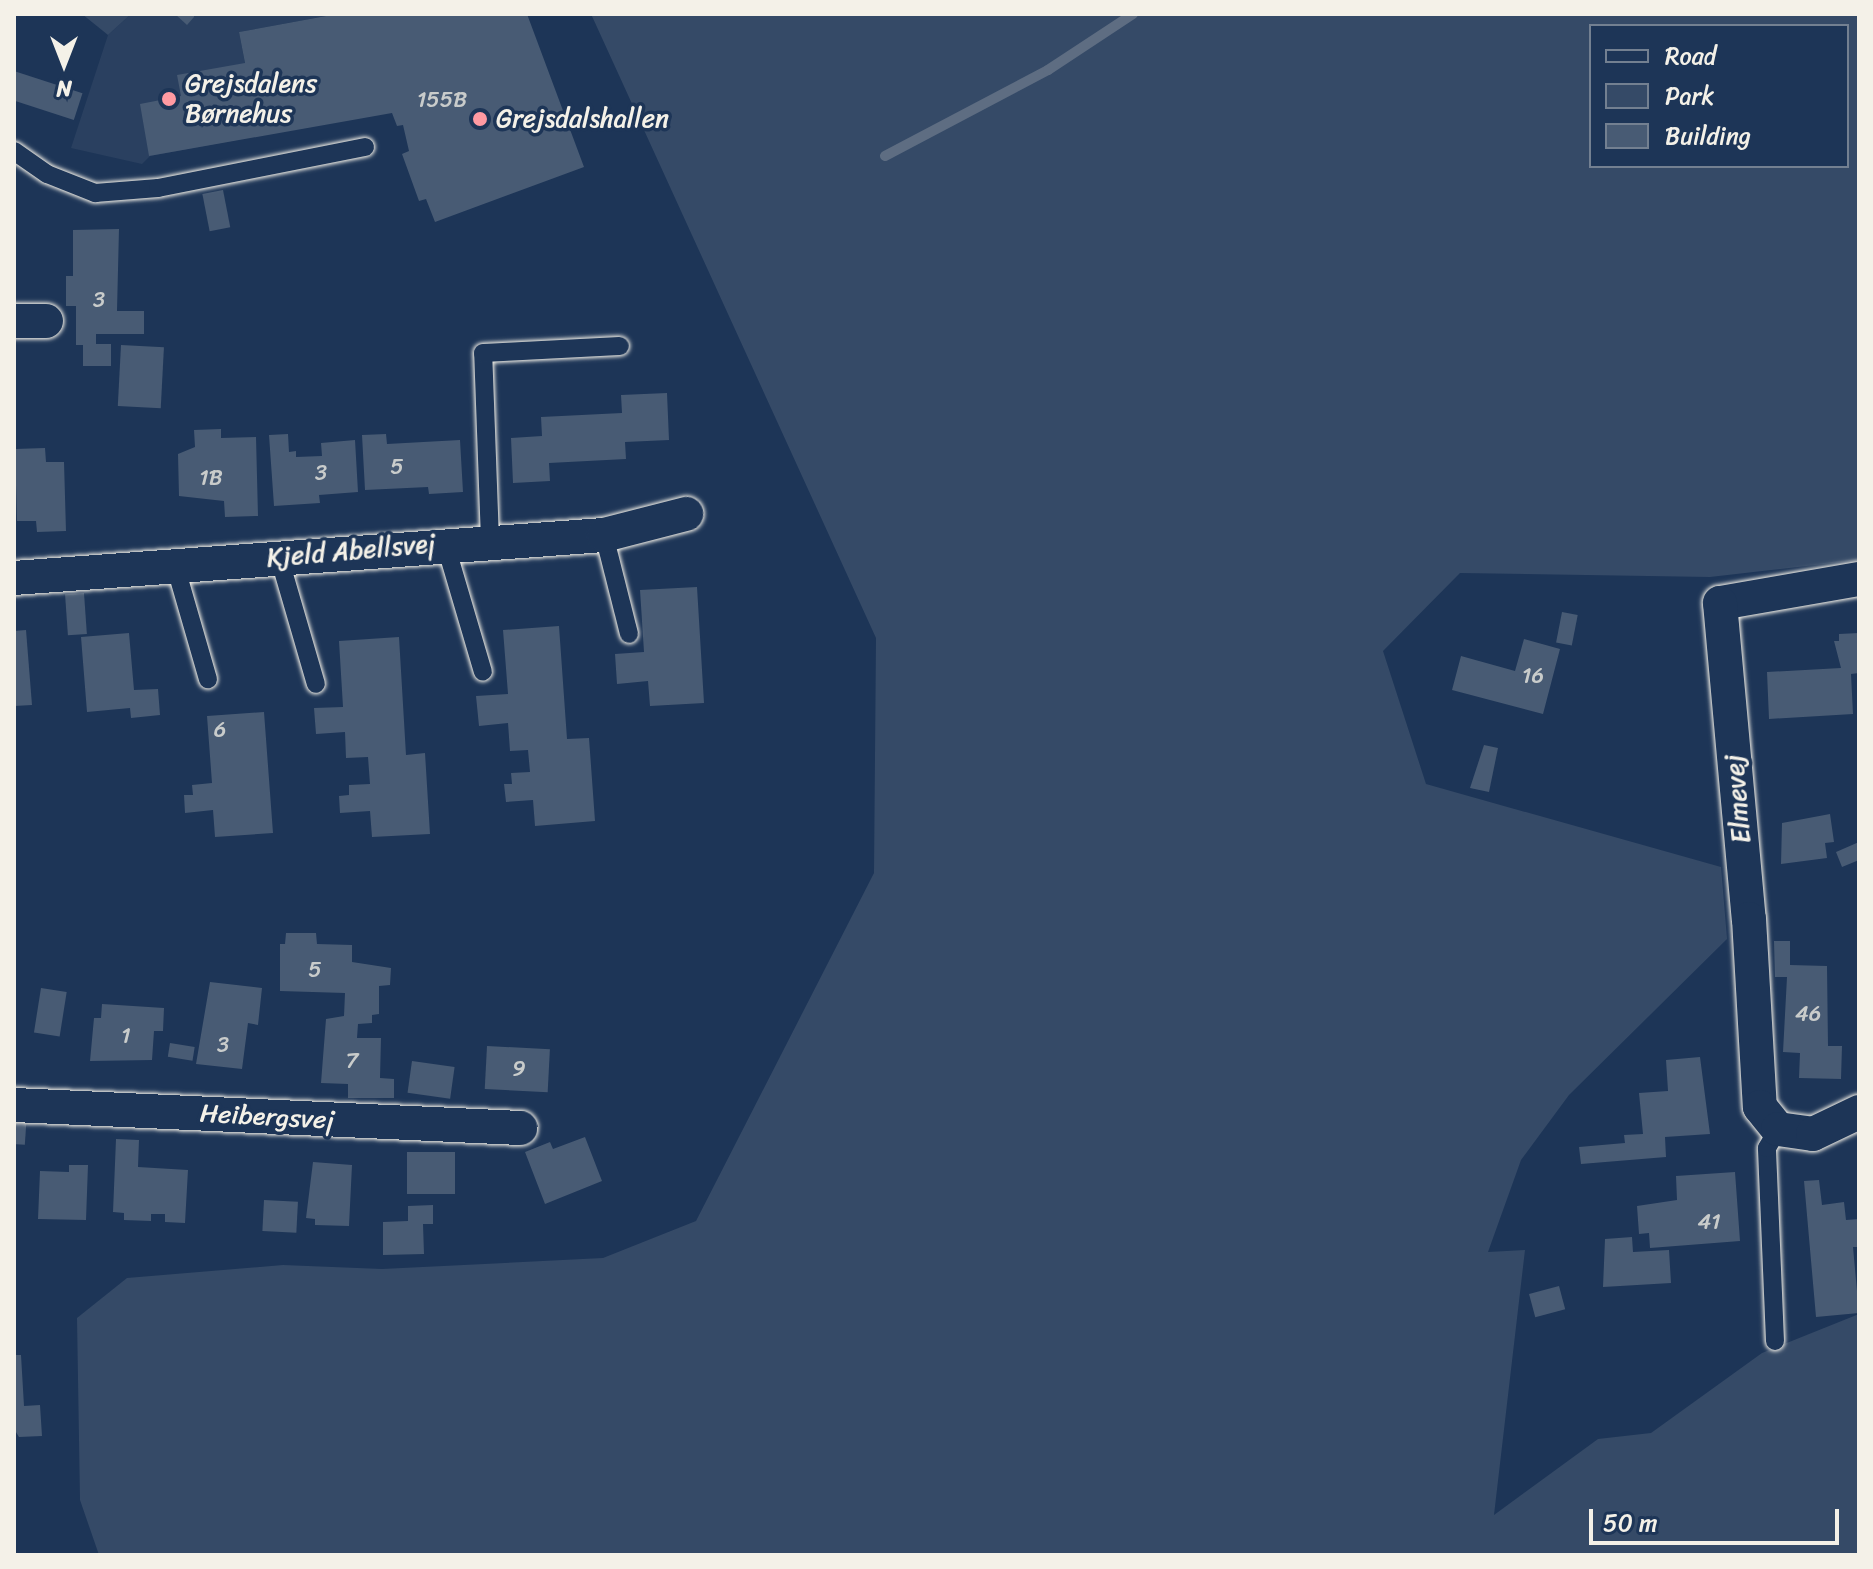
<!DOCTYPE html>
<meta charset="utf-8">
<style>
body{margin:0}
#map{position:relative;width:1873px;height:1569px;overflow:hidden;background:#1d3557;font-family:Sriracha,sans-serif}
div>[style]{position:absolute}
.built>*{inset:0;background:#2a4060}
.green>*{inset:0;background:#354a67}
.stream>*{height:10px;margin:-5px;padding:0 5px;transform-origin:5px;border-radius:5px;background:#5e6d82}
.building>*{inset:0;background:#485b74;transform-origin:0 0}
.roads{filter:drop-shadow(0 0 2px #f4f1e8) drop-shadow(0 0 2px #f4f1e8)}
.service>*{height:18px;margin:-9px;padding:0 9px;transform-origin:9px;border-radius:9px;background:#1d3557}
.minor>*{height:34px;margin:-17px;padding:0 17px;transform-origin:17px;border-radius:17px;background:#1d3557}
.dots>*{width:22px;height:22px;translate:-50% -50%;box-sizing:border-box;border:4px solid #1d3557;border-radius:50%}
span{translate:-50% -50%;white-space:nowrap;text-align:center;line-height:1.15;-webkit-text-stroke:7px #1d3557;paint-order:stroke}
.number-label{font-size:22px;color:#c9cccb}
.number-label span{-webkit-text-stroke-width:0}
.poi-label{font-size:26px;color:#f4f1e8}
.left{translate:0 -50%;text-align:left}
.street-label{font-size:26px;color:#f4f1e8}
.frame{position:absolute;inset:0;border:16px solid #f4f1e8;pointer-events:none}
.legend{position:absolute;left:1589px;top:24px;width:260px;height:144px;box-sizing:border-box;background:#1d3557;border:2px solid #738091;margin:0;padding:10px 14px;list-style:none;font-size:24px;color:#f4f1e8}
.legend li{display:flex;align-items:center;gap:16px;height:40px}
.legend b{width:40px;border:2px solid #738091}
.north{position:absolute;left:24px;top:24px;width:80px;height:80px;-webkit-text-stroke:6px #1d3557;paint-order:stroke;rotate:180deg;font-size:22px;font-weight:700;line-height:32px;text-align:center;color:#f4f1e8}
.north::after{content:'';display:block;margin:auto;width:28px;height:36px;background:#f4f1e8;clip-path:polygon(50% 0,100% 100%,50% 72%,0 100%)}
.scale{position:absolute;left:1589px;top:1509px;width:250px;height:36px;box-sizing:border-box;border:4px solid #f4f1e8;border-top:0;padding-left:10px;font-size:24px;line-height:28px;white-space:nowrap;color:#f4f1e8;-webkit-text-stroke:6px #1d3557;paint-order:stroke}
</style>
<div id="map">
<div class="built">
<div style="clip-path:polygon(131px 14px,337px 14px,239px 32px,259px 136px,150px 156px,142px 164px,71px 148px,108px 35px)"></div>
</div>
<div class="green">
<div style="clip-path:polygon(82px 14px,131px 14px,108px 35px)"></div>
<div style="clip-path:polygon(evenodd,591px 14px,1859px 14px,1859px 560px,1710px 577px,1460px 573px,1383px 651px,1426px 784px,1721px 867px,1727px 939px,1569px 1095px,1521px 1160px,1488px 1252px,1525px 1250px,1494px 1515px,1598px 1439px,1651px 1433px,1762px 1353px,1859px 1314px,1859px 1555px,99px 1555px,80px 1500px,77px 1318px,127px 1278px,283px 1265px,382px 1269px,603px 1258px,696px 1221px,874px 873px,876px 638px,591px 14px,1591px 26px,1847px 26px,1847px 166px,1591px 166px,1591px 26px)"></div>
</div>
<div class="stream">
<div style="left:885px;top:156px;width:184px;rotate:-27.8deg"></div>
<div style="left:1048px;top:70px;width:102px;rotate:-33.4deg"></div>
</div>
<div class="building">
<div style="clip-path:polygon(175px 14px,194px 14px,194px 17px,187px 25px)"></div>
<div style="clip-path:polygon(337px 14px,527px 14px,584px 167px,435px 222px,426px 199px,419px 201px,402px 154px,409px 151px,403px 125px,397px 126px,392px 113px,149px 156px,140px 104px,181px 96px,177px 75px,245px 63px,239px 32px)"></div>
<div style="left:14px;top:71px;width:72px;height:28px;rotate:18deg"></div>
<div style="left:223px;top:190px;width:38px;height:21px;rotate:79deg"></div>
<div style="clip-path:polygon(119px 229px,117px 311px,144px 311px,144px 334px,96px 334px,96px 344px,111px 344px,111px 366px,83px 366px,83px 345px,76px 345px,76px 306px,66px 306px,66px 276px,73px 276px,73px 230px)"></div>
<div style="left:121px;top:345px;width:43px;height:61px;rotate:3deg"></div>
<div style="clip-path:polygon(667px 393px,669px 440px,625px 442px,626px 459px,549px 463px,550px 481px,513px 483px,511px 438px,542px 436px,541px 417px,622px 413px,621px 395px)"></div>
<div style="clip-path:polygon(221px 429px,221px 438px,256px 437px,258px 516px,225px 517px,224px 501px,179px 496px,178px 454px,195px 447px,194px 430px)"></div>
<div style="clip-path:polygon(288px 434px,289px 452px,296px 451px,296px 457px,322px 456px,321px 443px,355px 440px,358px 492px,319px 495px,320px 503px,274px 506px,269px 435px)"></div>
<div style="clip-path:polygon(386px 434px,387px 444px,460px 440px,463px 492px,429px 494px,428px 487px,365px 490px,362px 435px)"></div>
<div style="clip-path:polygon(45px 448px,46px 462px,64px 462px,66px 531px,37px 532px,36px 521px,17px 521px,15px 449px)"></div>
<div style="clip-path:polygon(697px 587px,704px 703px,650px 706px,648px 681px,617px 684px,615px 654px,644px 652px,640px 590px)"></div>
<div style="left:84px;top:593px;width:41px;height:19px;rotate:86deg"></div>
<div style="left:1562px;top:612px;width:16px;height:31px;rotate:11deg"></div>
<div style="clip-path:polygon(559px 626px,567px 739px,589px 738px,595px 821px,535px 826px,533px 800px,506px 802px,504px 784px,512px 784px,511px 773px,530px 772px,528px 750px,510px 751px,508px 723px,479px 726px,476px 696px,508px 694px,503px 630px)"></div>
<div style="clip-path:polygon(26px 630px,32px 705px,14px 706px,14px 631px)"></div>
<div style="clip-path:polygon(129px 633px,134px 690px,158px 689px,160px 715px,131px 718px,130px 708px,87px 712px,81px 637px)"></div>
<div style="clip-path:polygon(1859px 633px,1859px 673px,1851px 674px,1853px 714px,1769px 719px,1767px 672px,1841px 668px,1834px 641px,1839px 641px,1839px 634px)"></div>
<div style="clip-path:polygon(399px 637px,406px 755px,425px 753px,430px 834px,372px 837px,370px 811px,340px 813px,339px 796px,349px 795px,349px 785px,370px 784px,368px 757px,346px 758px,345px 732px,316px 734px,314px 708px,343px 707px,339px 641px)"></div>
<div style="clip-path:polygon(1524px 639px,1560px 649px,1543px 714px,1452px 690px,1461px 656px,1515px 671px)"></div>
<div style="clip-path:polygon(264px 712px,273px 833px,215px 837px,213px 810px,185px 813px,184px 795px,193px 795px,192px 785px,212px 783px,207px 716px)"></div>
<div style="clip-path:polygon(1484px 745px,1498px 748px,1489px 792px,1470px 788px)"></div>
<div style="clip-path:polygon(1830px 814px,1834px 842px,1825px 843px,1827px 858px,1781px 864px,1782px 823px)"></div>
<div style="clip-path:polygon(1859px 842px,1859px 860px,1842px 867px,1836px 852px)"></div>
<div style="clip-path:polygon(286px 933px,316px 933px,317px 944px,352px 945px,352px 962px,391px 968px,390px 985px,379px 986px,379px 1014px,372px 1015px,372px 1023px,358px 1024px,357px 1038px,381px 1038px,380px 1078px,394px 1079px,394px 1098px,348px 1098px,348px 1084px,321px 1083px,326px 1019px,344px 1016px,345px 993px,280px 991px,280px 944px,285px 944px)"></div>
<div style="clip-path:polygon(1774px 941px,1790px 941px,1790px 965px,1827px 966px,1828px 1046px,1842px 1046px,1841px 1079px,1799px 1078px,1800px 1053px,1783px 1052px,1787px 977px,1775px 977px)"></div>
<div style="clip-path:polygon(210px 982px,262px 988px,258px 1025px,248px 1023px,242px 1069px,196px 1064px)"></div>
<div style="left:41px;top:988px;width:26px;height:45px;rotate:9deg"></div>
<div style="clip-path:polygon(102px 1004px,164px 1008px,163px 1031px,154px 1031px,152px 1060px,90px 1061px,94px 1018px,101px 1018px)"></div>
<div style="left:170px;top:1043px;width:25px;height:14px;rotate:9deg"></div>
<div style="left:487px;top:1046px;width:63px;height:43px;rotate:3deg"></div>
<div style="clip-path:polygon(1700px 1057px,1710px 1134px,1665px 1137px,1666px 1157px,1581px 1164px,1579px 1147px,1625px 1143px,1624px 1135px,1643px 1134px,1639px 1093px,1668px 1091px,1666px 1060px)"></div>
<div style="left:412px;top:1061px;width:43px;height:32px;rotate:8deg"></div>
<div style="left:14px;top:1113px;width:13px;height:31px;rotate:4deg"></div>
<div style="clip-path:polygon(585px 1137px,602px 1181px,545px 1204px,525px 1152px,550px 1142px,553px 1149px)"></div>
<div style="clip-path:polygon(116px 1139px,139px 1140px,138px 1167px,188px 1170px,185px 1223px,165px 1222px,165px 1214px,151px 1214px,151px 1221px,124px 1220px,124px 1213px,113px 1212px)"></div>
<div style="left:407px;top:1152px;width:48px;height:42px"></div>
<div style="clip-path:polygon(313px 1162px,352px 1165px,349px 1226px,315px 1225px,315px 1219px,306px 1218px)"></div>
<div style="clip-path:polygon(69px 1165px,88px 1165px,86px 1220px,38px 1219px,40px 1171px,69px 1172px)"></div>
<div style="clip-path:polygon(1735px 1172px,1740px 1241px,1650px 1248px,1649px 1233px,1639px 1234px,1637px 1206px,1677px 1200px,1676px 1176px)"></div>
<div style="clip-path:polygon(1819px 1180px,1822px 1205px,1844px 1202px,1846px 1220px,1859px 1219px,1859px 1247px,1853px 1247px,1859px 1313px,1816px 1317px,1804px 1181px)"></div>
<div style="left:264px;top:1200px;width:34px;height:31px;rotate:3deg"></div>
<div style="clip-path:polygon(433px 1205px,433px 1224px,423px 1224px,424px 1254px,383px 1255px,383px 1222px,408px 1221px,408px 1206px)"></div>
<div style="clip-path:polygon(1632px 1237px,1633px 1252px,1669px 1250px,1671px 1283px,1603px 1287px,1605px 1239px)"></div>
<div style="left:1559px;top:1286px;width:24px;height:31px;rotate:75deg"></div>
<div style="clip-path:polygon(14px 1355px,21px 1355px,24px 1406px,40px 1405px,42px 1436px,19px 1437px,14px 1429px)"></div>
</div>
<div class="roads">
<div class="service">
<div style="left:14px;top:151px;width:40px;rotate:34.9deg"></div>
<div style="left:47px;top:174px;width:52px;rotate:21.6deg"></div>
<div style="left:95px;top:193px;width:63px;rotate:-4.5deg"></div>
<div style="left:158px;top:188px;width:211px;rotate:-11.2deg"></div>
<div style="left:604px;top:535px;width:102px;rotate:75.8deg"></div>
<div style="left:490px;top:540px;width:187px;rotate:-92.1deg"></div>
<div style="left:483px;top:353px;width:137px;rotate:-2.9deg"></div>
<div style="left:445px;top:543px;width:134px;rotate:73.6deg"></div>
<div style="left:279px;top:557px;width:132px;rotate:73.8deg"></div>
<div style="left:175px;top:565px;width:119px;rotate:73.9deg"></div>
<div style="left:1775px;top:1341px;width:193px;rotate:-92.4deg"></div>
<div style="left:1767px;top:1148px;width:22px;rotate:-60deg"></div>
</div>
<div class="minor">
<div style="left:14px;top:321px;width:32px"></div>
<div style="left:14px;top:578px;width:592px;rotate:-4.17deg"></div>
<div style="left:604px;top:535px;width:85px;rotate:-14.4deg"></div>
<div style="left:1859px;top:579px;width:141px;rotate:170.2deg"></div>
<div style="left:1720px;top:603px;width:317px;rotate:84.8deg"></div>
<div style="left:1749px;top:919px;width:188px;rotate:86.7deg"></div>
<div style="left:1760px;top:1107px;width:28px;rotate:51deg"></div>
<div style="left:1778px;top:1129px;width:35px;rotate:8deg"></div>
<div style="left:1813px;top:1134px;width:51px;rotate:-25.6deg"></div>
<div style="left:14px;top:1105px;width:507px;rotate:2.6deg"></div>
</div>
</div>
<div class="dots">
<div style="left:169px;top:99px;background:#ff9aa2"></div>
<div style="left:480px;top:119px;background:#ff9aa2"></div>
</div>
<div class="number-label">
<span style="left:442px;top:100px">155B</span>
<span style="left:99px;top:300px">3</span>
<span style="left:397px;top:467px">5</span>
<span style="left:321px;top:473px">3</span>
<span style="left:211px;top:478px">1B</span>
<span style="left:1533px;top:676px">16</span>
<span style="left:220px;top:730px">6</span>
<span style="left:315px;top:970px">5</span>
<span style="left:1808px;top:1014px">46</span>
<span style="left:126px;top:1036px">1</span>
<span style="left:223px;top:1045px">3</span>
<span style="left:352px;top:1061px">7</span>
<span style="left:519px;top:1069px">9</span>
<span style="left:1709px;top:1222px">41</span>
</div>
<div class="poi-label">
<span class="left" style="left:185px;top:99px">Grejsdalens<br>Børnehus</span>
<span class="left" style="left:496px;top:119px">Grejsdalshallen</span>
</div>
<div class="street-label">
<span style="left:351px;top:551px;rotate:-5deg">Kjeld Abellsvej</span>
<span style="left:1738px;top:799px;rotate:-95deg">Elmevej</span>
<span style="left:267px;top:1117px;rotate:3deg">Heibergsvej</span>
</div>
<div class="frame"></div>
<ul class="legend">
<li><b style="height:10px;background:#1d3557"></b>Road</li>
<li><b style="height:22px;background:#354a67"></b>Park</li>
<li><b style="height:22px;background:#485b74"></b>Building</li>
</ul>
<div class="north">N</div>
<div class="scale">50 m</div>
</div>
